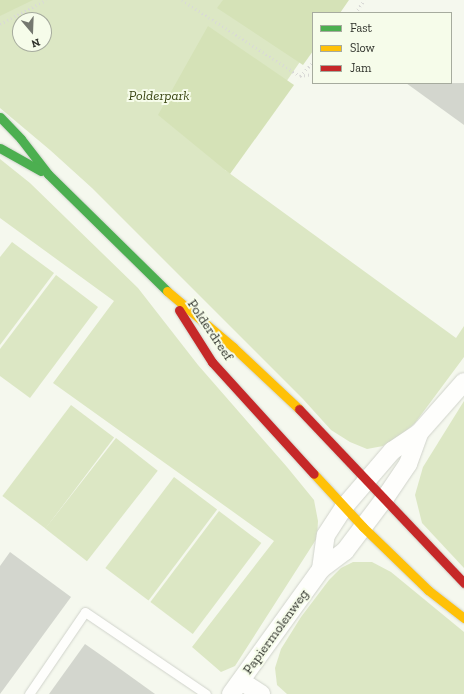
<!DOCTYPE html>
<style>
body{margin:0}
#map{position:relative;width:464px;height:694px;overflow:hidden;background:#f5f8ee;font-family:"Zilla Slab",serif}
div>[style]{position:absolute}
.green>*{inset:0;background:#dce7c4;transform-origin:0 0}
.forest>*{inset:0;background:#d5e2b7}
.building>*{inset:0;background:#d3d6ce}
.path>*{height:2.5px;margin-top:-1.25px;transform-origin:0;background:repeating-linear-gradient(90deg,#d9d9d7 0 1px,transparent 0 4px)}
.roads{filter:drop-shadow(0 0 1px #d0d3cb) drop-shadow(0 0 1px #d0d3cb)}
.lane>*{height:9px;margin:-4.5px;padding:0 4.5px;transform-origin:4.5px;border-radius:4.5px;background:#fefefc}
.street>*{height:18px;margin:-9px;padding:0 9px;transform-origin:9px;border-radius:9px;background:#fefefc}
.fast>*{height:9px;margin:-4.5px;padding:0 4.5px;transform-origin:4.5px;border-radius:4.5px;background:#4caf50}
.slow>*{height:9px;margin:-4.5px;padding:0 4.5px;transform-origin:4.5px;border-radius:4.5px;background:#ffc107}
.jam>*{height:9px;margin:-4.5px;padding:0 4.5px;transform-origin:4.5px;border-radius:4.5px;background:#c62828}
span{translate:-50% -50%;white-space:nowrap;text-align:center;line-height:1.15;-webkit-text-stroke:4px #f6fcea;paint-order:stroke}
.park-label{font-size:14px;color:#3a4613;font-style:italic}
.street-label{font-size:14px;color:#2f322b}
.legend{position:absolute;left:312px;top:12px;width:140px;height:72px;box-sizing:border-box;background:#f6fcea;border:1px solid #a6ab9e;margin:0;padding:5px 7px;list-style:none;font-size:12px;color:#2f322b}
.legend li{display:flex;align-items:center;gap:8px;height:20px}
.legend b{width:20px;border:1px solid #a6ab9e}
.north{position:absolute;left:12px;top:12px;width:40px;height:40px;box-sizing:border-box;background:#f6fcea;border:1px solid #a6ab9e;border-radius:50%;rotate:161deg;font-size:11px;font-weight:700;line-height:16px;text-align:center;color:#2f322b}
.north::after{content:'';display:block;margin:auto;width:14px;height:18px;background:#74776f;clip-path:polygon(50% 0,100% 100%,50% 72%,0 100%)}
</style>
<div id="map">
<div class="green">
<div style="clip-path:polygon(evenodd,0 0,343px 0,313px 13px,313px 43px,225px 170px,456px 338px,464px 326px,464px 357px,415px 423px,399px 437px,383px 446px,367px 449px,350px 442px,331px 430px,303px 399px,92px 188px,50px 150px,0 108px,0 0,20px 20px,44px 20px,44px 44px,20px 44px,20px 20px)"></div>
<div style="clip-path:polygon(0 159px,30px 183px,138px 288px,198px 365px,287px 467px,314px 500px,318px 521px,317px 538px,235px 666px,221px 672px,192px 647px,274px 541px,53px 383px,114px 301px,0 218px)"></div>
<div style="clip-path:polygon(12px 242px,54px 273px,0 345px,0 257px)"></div>
<div style="clip-path:polygon(56px 275px,98px 307px,30px 398px,0 376px,0 349px)"></div>
<div style="clip-path:polygon(464px 401px,464px 568px,422px 523px,415px 495px,423px 467px)"></div>
<div style="left:71px;top:405px;width:54px;height:114px;rotate:37deg"></div>
<div style="left:116px;top:438px;width:53px;height:115px;rotate:38deg"></div>
<div style="left:174px;top:477px;width:54px;height:114px;rotate:37deg"></div>
<div style="left:219px;top:511px;width:53px;height:114px;rotate:37deg"></div>
<div style="clip-path:polygon(353px 562px,372px 562px,391px 572px,464px 632px,464px 694px,287px 694px,277px 685px,275px 668px,281px 649px,301px 617px,329px 580px,341px 568px)"></div>
</div>
<div class="forest">
<div style="clip-path:polygon(0 0,33px 0,0 16px)"></div>
<div style="clip-path:polygon(223px 0,349px 0,340px 13px,313px 13px,313px 51px,303px 65px,217px 8px)"></div>
<div style="clip-path:polygon(208px 26px,294px 85px,230px 174px,158px 115px)"></div>
</div>
<div class="building">
<div style="clip-path:polygon(406px 83px,464px 83px,464px 125px)"></div>
<div style="clip-path:polygon(10px 552px,71px 597px,0 694px,0 566px)"></div>
<div style="clip-path:polygon(85px 644px,105px 658px,155px 694px,49px 694px)"></div>
</div>
<div class="path">
<div style="left:182px;top:0;width:140px;rotate:32.8deg"></div>
<div style="left:300px;top:76px;width:13px;rotate:-9deg"></div>
<div style="left:355px;top:13px;width:16px;rotate:-55deg"></div>
<div style="left:0;top:24px;width:52px;rotate:-27.6deg"></div>
<div style="left:300px;top:76px;width:19px;rotate:-47deg"></div>
</div>
<div class="roads">
<div class="lane">
<div style="left:29px;top:694px;width:99px;rotate:-55.7deg"></div>
<div style="left:85px;top:612px;width:146px;rotate:34.1deg"></div>
</div>
<div class="street">
<div style="left:321px;top:569px;width:34px;rotate:-82deg"></div>
<div style="left:326px;top:535px;width:33px;rotate:-57deg"></div>
<div style="left:344px;top:507px;width:74px;rotate:-49.4deg"></div>
<div style="left:392px;top:451px;width:32px;rotate:-34deg"></div>
<div style="left:419px;top:433px;width:68px;rotate:-48.6deg"></div>
<div style="left:241px;top:681px;width:24px;rotate:33deg"></div>
<div style="left:231px;top:694px;width:154px;rotate:-54.2deg"></div>
<div style="left:321px;top:569px;width:30px;rotate:-37deg"></div>
<div style="left:345px;top:551px;width:66px;rotate:-53deg"></div>
<div style="left:385px;top:498px;width:41px;rotate:-55.9deg"></div>
<div style="left:408px;top:464px;width:33px;rotate:-70deg"></div>
</div>
<div class="fast">
<div style="left:0;top:117px;width:30px;rotate:46deg"></div>
<div style="left:21px;top:139px;width:44px;rotate:52.4deg"></div>
<div style="left:48px;top:174px;width:167px;rotate:44.5deg"></div>
<div style="left:0;top:148px;width:47px;rotate:29.3deg"></div>
</div>
<div class="slow">
<div style="left:167px;top:291px;width:87px;rotate:40.3deg"></div>
<div style="left:233px;top:347px;width:91px;rotate:43.2deg"></div>
<div style="left:314px;top:474px;width:72px;rotate:47.2deg"></div>
<div style="left:363px;top:527px;width:91px;rotate:44.1deg"></div>
<div style="left:428px;top:590px;width:46px;rotate:37.9deg"></div>
</div>
<div class="jam">
<div style="left:179px;top:310px;width:62px;rotate:57.6deg"></div>
<div style="left:212px;top:362px;width:151px;rotate:47.7deg"></div>
<div style="left:299px;top:409px;width:240px;rotate:46.5deg"></div>
</div>
</div>
<div class="park-label">
<span style="left:159px;top:96px">Polderpark</span>
</div>
<div class="street-label">
<span style="left:210px;top:330px;rotate:56deg">Polderdreef</span>
<span style="left:276px;top:632px;rotate:-54deg">Papiermolenweg</span>
</div>
<ul class="legend">
<li><b style="height:5px;background:#4caf50"></b>Fast</li>
<li><b style="height:5px;background:#ffc107"></b>Slow</li>
<li><b style="height:5px;background:#c62828"></b>Jam</li>
</ul>
<div class="north">N</div>
</div>
